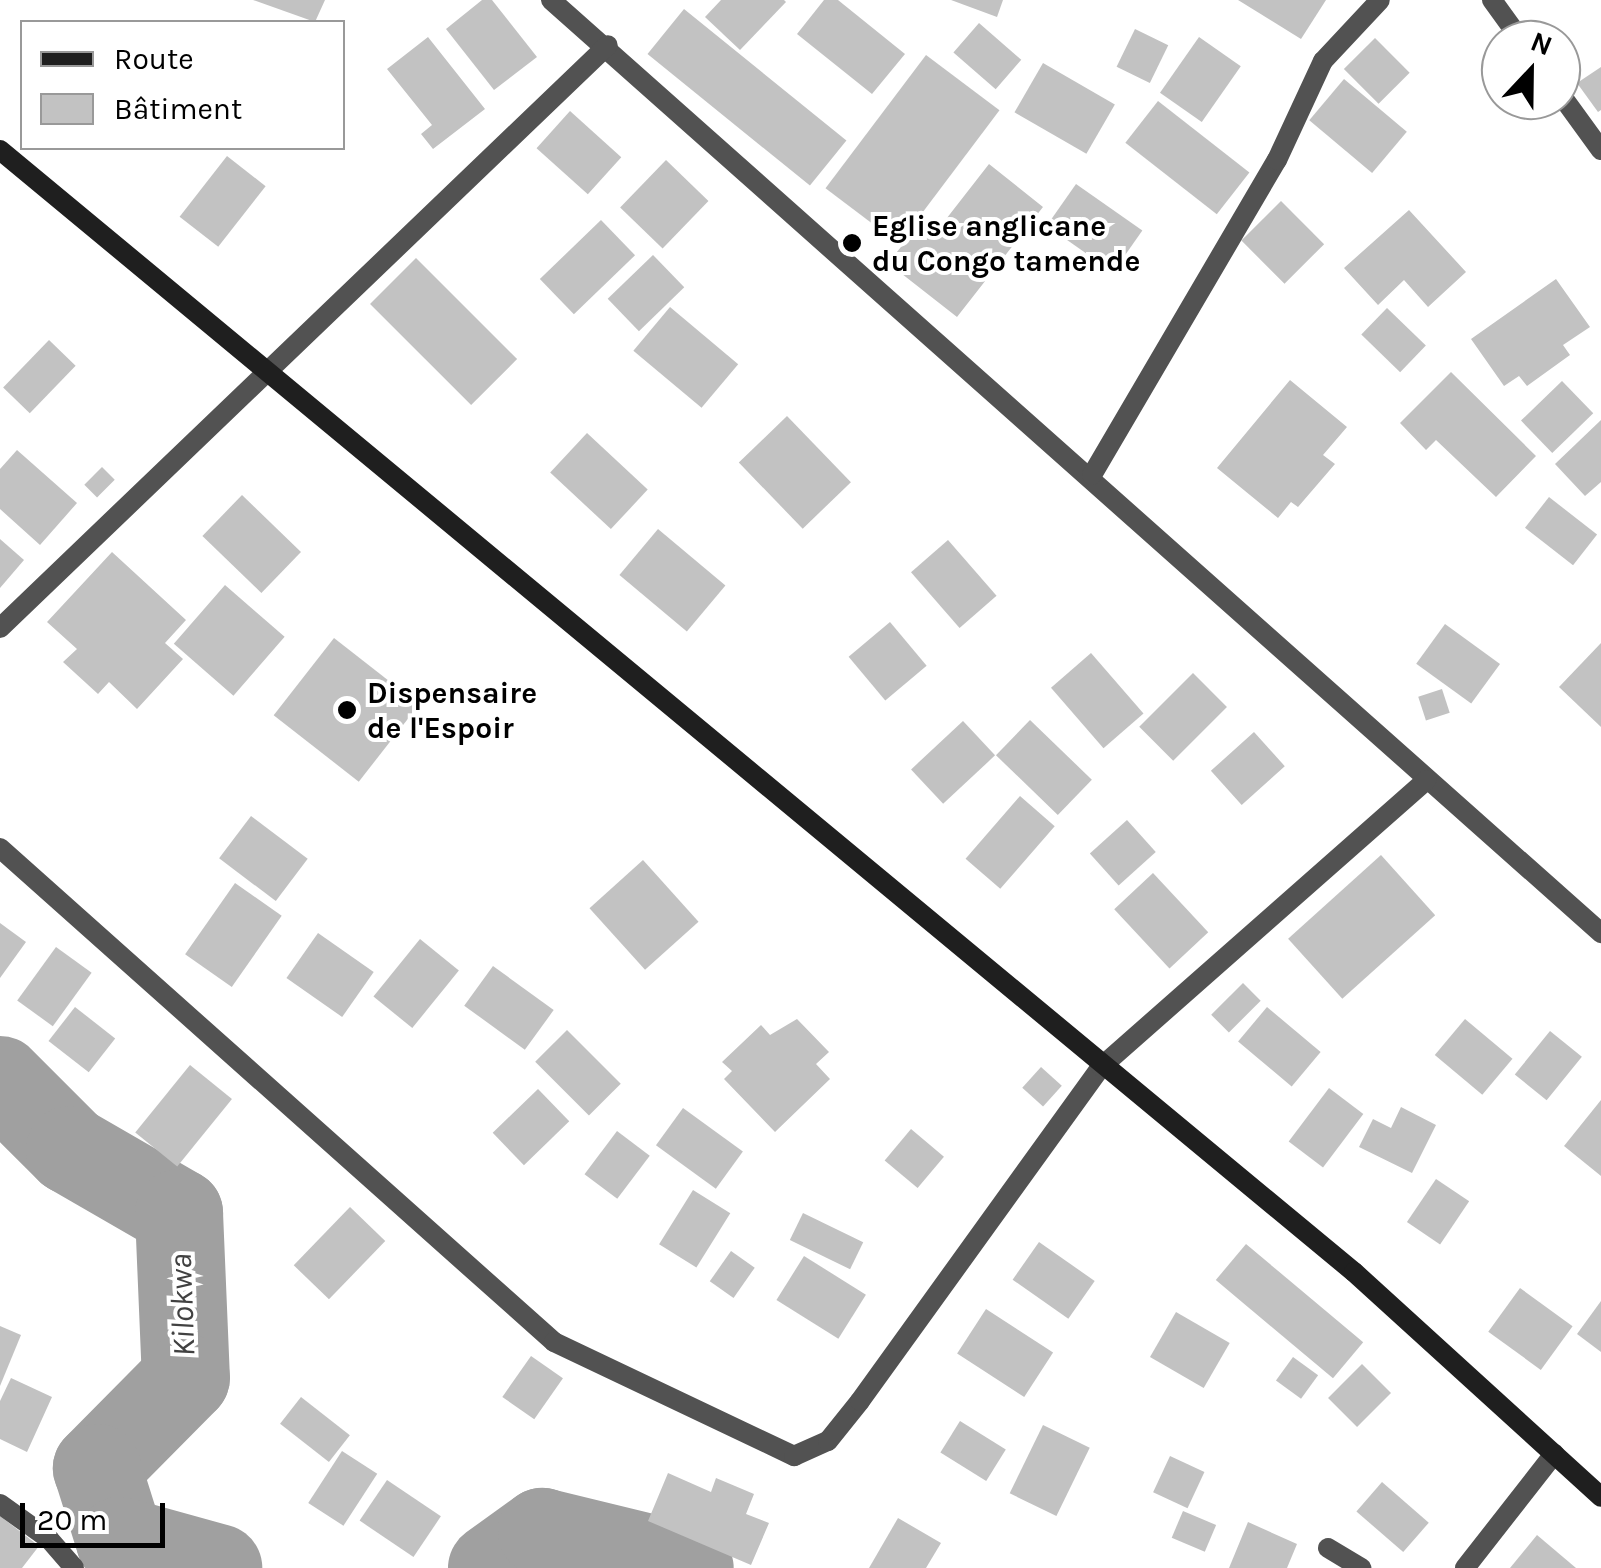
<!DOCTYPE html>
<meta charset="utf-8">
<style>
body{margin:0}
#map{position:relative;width:1601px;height:1568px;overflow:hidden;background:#fff;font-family:Karla,sans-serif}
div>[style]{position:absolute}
.river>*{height:88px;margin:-44px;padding:0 44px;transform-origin:44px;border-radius:44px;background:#a0a0a0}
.building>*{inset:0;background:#c2c2c2;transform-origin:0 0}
.street>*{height:20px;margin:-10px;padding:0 10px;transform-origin:10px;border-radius:10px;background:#525252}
.secondary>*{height:20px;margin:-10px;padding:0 10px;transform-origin:10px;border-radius:10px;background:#1f1f1f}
.dots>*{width:28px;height:28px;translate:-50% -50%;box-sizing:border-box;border:5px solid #fff;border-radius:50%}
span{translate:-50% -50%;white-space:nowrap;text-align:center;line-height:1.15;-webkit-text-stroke:8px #fff;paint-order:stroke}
.poi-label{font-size:30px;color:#000;font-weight:700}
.left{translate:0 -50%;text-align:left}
.water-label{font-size:32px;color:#414141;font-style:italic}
.legend{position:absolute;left:20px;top:20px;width:325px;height:130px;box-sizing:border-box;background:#fff;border:2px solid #999;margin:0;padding:12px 18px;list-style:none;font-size:30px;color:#000}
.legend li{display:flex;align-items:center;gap:20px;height:50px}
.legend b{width:50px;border:2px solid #999}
.north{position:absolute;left:1481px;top:20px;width:100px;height:100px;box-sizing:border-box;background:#fff;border:2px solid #999;border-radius:50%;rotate:22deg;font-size:28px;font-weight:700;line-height:40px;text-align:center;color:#000}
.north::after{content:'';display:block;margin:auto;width:35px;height:45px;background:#000;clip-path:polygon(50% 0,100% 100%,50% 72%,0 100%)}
.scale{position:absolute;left:20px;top:1503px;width:145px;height:45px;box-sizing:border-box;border:5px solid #000;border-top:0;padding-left:12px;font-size:30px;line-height:35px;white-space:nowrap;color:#000;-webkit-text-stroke:8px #fff;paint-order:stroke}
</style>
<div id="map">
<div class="river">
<div style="left:0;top:1080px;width:99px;rotate:45deg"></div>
<div style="left:70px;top:1150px;width:126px;rotate:30deg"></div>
<div style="left:179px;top:1213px;width:165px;rotate:87.6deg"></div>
<div style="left:186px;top:1378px;width:127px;rotate:134.7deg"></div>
<div style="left:97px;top:1468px;width:77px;rotate:72.5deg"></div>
<div style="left:120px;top:1541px;width:102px;rotate:15.4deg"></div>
<div style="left:492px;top:1568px;width:62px;rotate:-35.8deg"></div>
<div style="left:542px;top:1532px;width:152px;rotate:13.7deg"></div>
</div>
<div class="building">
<div style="clip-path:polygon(253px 0,325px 0,315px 22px)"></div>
<div style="clip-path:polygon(482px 0,492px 0,537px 57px,494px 90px,446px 29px)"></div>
<div style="clip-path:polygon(721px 0,784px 0,786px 2px,740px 50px,705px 17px)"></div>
<div style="clip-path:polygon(824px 0,838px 0,905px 54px,872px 94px,797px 34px)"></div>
<div style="clip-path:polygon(951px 0,1003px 0,997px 17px)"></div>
<div style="clip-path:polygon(1238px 0,1326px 0,1301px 39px)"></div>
<div style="left:684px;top:9px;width:209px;height:58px;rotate:39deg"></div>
<div style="left:979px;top:23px;width:56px;height:39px;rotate:41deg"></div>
<div style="left:1135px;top:29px;width:37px;height:42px;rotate:26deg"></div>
<div style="clip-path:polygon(428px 37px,485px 109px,433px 149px,421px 134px,432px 125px,387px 69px)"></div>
<div style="left:1199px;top:37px;width:51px;height:68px;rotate:35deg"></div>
<div style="left:1375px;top:38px;width:49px;height:44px;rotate:45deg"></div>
<div style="left:926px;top:55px;width:92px;height:167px;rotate:37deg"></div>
<div style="left:1043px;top:63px;width:83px;height:57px;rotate:30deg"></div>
<div style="clip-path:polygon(1601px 67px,1601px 110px,1598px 112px,1577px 83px)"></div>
<div style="left:1344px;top:79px;width:82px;height:54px;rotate:40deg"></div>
<div style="left:1158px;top:101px;width:116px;height:53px;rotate:38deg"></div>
<div style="left:570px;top:111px;width:69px;height:50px;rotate:42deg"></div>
<div style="left:227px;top:156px;width:49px;height:77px;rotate:38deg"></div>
<div style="left:666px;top:160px;width:59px;height:66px;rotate:44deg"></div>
<div style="clip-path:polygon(989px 164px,1043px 207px,957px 317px,888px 263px,922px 221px,936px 232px)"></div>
<div style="left:1076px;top:184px;width:81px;height:51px;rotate:35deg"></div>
<div style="left:1281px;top:201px;width:61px;height:56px;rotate:45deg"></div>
<div style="clip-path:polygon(1409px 210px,1466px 272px,1428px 307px,1404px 280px,1378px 305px,1344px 268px)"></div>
<div style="left:601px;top:220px;width:49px;height:85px;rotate:46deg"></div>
<div style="left:653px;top:255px;width:45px;height:63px;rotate:46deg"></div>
<div style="left:416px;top:258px;width:143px;height:65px;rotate:45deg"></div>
<div style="clip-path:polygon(1556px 279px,1590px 327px,1563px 345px,1570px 355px,1527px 386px,1519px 376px,1504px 386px,1471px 339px)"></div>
<div style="left:670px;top:307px;width:89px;height:57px;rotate:40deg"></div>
<div style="left:1387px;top:308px;width:54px;height:37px;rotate:44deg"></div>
<div style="left:49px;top:340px;width:37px;height:66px;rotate:44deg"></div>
<div style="clip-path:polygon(1451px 372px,1536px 456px,1496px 497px,1436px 440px,1426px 450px,1400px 423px)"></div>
<div style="clip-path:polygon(1290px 380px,1347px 427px,1323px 455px,1335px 464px,1298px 507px,1291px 502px,1278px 518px,1217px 468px)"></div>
<div style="left:1562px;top:381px;width:45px;height:57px;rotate:46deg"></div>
<div style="left:787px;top:416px;width:92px;height:67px;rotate:46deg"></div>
<div style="clip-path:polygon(1601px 420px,1601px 482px,1585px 496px,1555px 464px)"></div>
<div style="left:587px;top:433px;width:83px;height:54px;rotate:43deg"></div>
<div style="clip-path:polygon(17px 450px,77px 503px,40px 545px,0 509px,0 469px)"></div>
<div style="left:102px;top:467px;width:18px;height:25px;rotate:45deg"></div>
<div style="left:242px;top:495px;width:82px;height:57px;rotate:44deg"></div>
<div style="left:1549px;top:497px;width:61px;height:39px;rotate:38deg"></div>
<div style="left:658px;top:529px;width:88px;height:60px;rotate:40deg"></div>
<div style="clip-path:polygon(0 539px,24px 560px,0 588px)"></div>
<div style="left:948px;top:540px;width:74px;height:49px;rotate:49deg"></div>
<div style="clip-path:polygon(112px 552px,186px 620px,165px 643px,183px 659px,137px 709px,109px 682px,98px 694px,63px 662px,77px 649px,47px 622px)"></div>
<div style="left:225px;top:585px;width:79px;height:78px;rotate:41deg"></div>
<div style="left:890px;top:622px;width:57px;height:54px;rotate:50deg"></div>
<div style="left:1445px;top:624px;width:68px;height:49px;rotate:36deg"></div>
<div style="left:334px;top:638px;width:108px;height:98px;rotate:38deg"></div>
<div style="clip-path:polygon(1601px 643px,1601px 727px,1559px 687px)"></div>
<div style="left:1091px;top:653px;width:80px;height:53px;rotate:49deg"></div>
<div style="left:1193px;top:673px;width:48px;height:76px;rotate:45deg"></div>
<div style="left:1442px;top:689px;width:25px;height:25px;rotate:72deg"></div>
<div style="left:1030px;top:720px;width:86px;height:49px;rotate:44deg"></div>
<div style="left:963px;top:721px;width:47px;height:71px;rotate:47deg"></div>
<div style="left:1254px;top:732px;width:46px;height:58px;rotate:48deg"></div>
<div style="left:1020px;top:796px;width:46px;height:83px;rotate:41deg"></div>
<div style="left:251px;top:816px;width:71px;height:53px;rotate:37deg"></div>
<div style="left:1127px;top:820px;width:43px;height:50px;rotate:48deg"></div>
<div style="left:1381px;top:855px;width:81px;height:125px;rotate:48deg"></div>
<div style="left:643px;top:860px;width:83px;height:72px;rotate:48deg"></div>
<div style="left:1153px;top:873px;width:81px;height:53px;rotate:47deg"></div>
<div style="left:235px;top:883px;width:57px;height:87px;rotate:35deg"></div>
<div style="clip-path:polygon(0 923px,26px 942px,0 978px)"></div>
<div style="left:318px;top:933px;width:68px;height:55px;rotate:35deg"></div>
<div style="left:420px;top:939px;width:50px;height:74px;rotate:39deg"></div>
<div style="left:56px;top:947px;width:44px;height:66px;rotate:36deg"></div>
<div style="left:493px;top:966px;width:75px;height:49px;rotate:36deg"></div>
<div style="left:1243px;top:983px;width:25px;height:45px;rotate:45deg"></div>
<div style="left:75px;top:1007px;width:51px;height:43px;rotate:38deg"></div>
<div style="left:1267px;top:1007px;width:70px;height:45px;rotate:40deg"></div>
<div style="clip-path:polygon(797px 1019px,829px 1052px,816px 1064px,830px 1079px,775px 1132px,724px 1079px,732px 1071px,722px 1062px,761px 1025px,770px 1035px)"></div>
<div style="left:1465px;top:1019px;width:62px;height:47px;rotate:40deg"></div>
<div style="left:567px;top:1030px;width:76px;height:45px;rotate:45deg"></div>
<div style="left:1550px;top:1031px;width:41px;height:56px;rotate:39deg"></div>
<div style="left:190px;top:1065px;width:54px;height:87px;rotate:39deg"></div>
<div style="left:1041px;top:1067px;width:28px;height:28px;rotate:42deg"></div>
<div style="left:1329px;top:1088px;width:43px;height:67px;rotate:37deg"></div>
<div style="left:538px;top:1089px;width:45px;height:63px;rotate:46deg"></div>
<div style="clip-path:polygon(1601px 1100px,1601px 1176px,1564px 1146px)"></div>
<div style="clip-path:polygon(1401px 1107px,1436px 1125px,1412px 1173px,1359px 1147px,1373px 1119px,1391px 1128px)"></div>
<div style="left:683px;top:1108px;width:74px;height:46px;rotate:36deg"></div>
<div style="left:911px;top:1129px;width:43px;height:41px;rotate:40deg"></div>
<div style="left:617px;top:1131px;width:41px;height:54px;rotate:37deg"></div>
<div style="left:1436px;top:1179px;width:40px;height:52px;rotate:34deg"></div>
<div style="left:693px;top:1190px;width:44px;height:64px;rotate:32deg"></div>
<div style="left:350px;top:1207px;width:49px;height:81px;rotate:44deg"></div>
<div style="left:803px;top:1213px;width:67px;height:30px;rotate:26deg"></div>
<div style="left:1039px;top:1242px;width:68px;height:46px;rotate:35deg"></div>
<div style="left:1246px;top:1244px;width:153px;height:47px;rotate:40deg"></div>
<div style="left:731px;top:1251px;width:29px;height:37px;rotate:35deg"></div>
<div style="left:804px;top:1256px;width:73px;height:52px;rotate:32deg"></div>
<div style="left:1520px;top:1288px;width:65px;height:54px;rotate:36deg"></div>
<div style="clip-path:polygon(1601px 1301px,1601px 1352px,1577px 1334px)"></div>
<div style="left:986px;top:1309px;width:80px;height:53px;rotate:33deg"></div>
<div style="left:1176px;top:1312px;width:62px;height:52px;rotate:30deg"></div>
<div style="clip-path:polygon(0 1326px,21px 1335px,0 1386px)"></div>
<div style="left:531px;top:1356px;width:39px;height:50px;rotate:35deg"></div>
<div style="left:1293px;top:1357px;width:31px;height:29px;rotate:36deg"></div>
<div style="left:1362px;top:1364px;width:41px;height:48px;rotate:45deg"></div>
<div style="clip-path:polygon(11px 1378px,52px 1397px,27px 1452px,0 1439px,0 1401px)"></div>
<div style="left:301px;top:1397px;width:62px;height:34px;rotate:38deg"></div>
<div style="left:960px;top:1421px;width:54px;height:37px;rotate:32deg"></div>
<div style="left:1043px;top:1425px;width:52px;height:76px;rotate:26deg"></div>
<div style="left:342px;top:1451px;width:42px;height:62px;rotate:33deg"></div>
<div style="left:1170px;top:1456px;width:38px;height:40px;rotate:25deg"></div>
<div style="clip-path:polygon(668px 1473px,711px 1492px,716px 1478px,754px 1494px,746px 1514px,769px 1523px,751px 1565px,648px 1521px)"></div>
<div style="left:387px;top:1480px;width:65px;height:49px;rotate:34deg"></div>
<div style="left:1382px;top:1482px;width:62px;height:39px;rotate:41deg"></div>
<div style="left:1183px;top:1511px;width:36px;height:29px;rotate:23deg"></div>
<div style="clip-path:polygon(0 1516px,39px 1546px,22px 1568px,0 1568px)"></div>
<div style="clip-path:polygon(898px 1518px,941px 1543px,926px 1568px,869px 1568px)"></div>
<div style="clip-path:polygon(1248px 1522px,1297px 1544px,1287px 1568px,1229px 1568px)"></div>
<div style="clip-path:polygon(1537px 1535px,1576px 1568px,1510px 1568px)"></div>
</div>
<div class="street">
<div style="left:551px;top:0;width:1405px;rotate:41.62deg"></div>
<div style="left:1492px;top:0;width:49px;rotate:54.1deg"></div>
<div style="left:1561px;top:95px;width:68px;rotate:54deg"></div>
<div style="left:1092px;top:475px;width:365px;rotate:-59.6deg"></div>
<div style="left:1277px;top:160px;width:109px;rotate:-65.1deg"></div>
<div style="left:1323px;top:61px;width:83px;rotate:-46.9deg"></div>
<div style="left:0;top:628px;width:842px;rotate:-43.8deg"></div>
<div style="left:0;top:848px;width:742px;rotate:41.72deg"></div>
<div style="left:554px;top:1342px;width:266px;rotate:25.4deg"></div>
<div style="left:794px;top:1456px;width:37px;rotate:-24deg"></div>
<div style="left:828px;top:1441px;width:51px;rotate:-51.3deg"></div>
<div style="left:860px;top:1401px;width:412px;rotate:-54.2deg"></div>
<div style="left:1101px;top:1067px;width:434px;rotate:-41.4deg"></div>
<div style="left:0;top:1504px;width:60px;rotate:35.5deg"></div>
<div style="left:49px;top:1539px;width:38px;rotate:49deg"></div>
<div style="left:1328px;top:1548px;width:39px;rotate:31deg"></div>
<div style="left:1465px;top:1568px;width:145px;rotate:-52deg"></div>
</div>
<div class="secondary">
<div style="left:0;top:150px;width:1758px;rotate:39.65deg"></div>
<div style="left:1354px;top:1272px;width:334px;rotate:42.3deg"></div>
</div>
<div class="dots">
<div style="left:852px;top:243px;background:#000"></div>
<div style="left:347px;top:710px;background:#000"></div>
</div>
<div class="poi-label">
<span class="left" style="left:872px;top:243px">Eglise anglicane<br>du Congo tamende</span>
<span class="left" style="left:367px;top:710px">Dispensaire<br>de l'Espoir</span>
</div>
<div class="water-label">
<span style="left:183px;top:1305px;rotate:-92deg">Kilokwa</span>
</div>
<ul class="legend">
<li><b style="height:12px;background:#1f1f1f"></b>Route</li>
<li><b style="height:28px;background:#c2c2c2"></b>Bâtiment</li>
</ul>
<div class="north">N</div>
<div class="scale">20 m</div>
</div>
